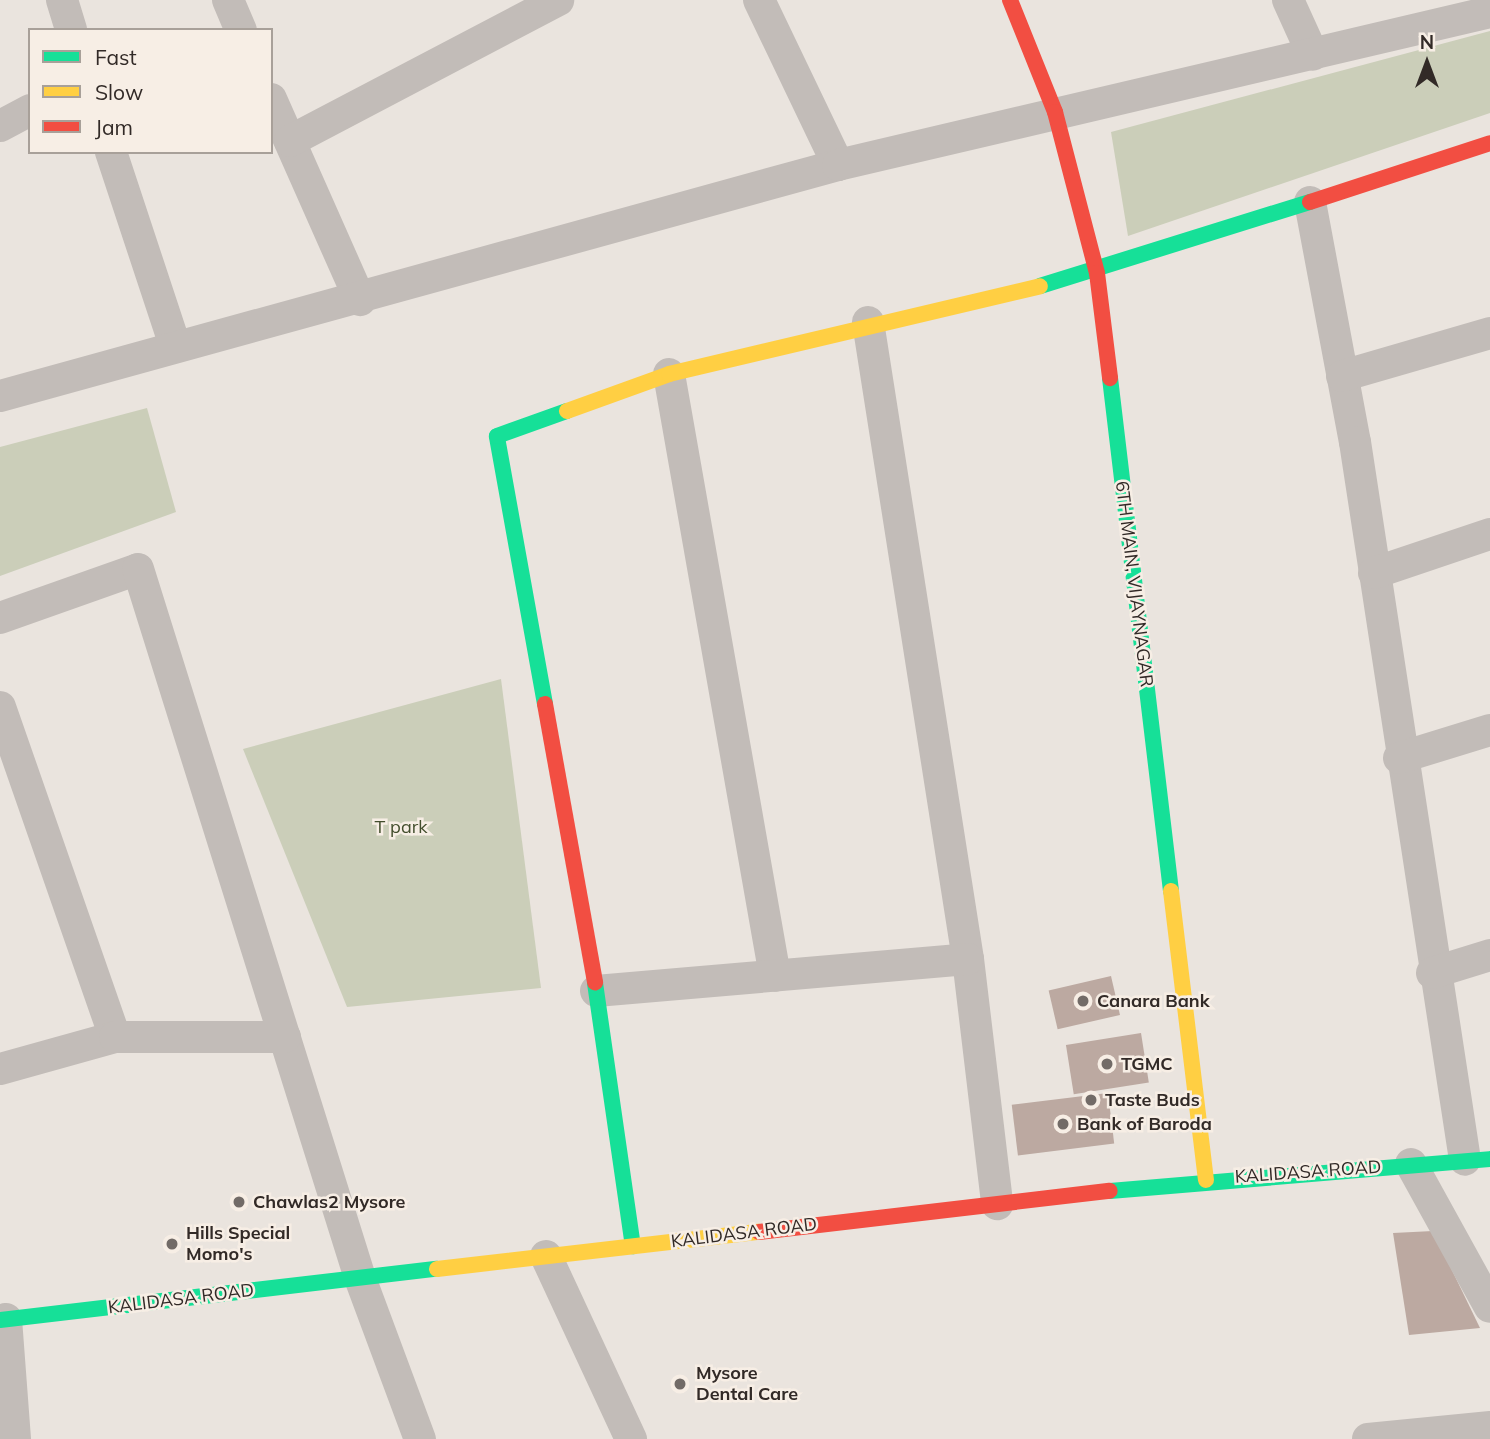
<!DOCTYPE html>
<style>
body{margin:0}
#map{position:relative;width:1490px;height:1439px;overflow:hidden;background:#eae4de;font-family:Mulish,sans-serif}
div>[style]{position:absolute}
.green>*{inset:0;background:#cbceb9}
.building>*{inset:0;background:#bca9a1;transform-origin:0 0}
.street>*{height:32px;margin:-16px;padding:0 16px;transform-origin:16px;border-radius:16px;background:#c2bcb8}
.fast>*{height:16px;margin:-8px;padding:0 8px;transform-origin:8px;border-radius:8px;background:#16e098}
.slow>*{height:16px;margin:-8px;padding:0 8px;transform-origin:8px;border-radius:8px;background:#ffcf43}
.jam>*{height:16px;margin:-8px;padding:0 8px;transform-origin:8px;border-radius:8px;background:#f24e42}
.dots>*{width:19px;height:19px;translate:-50% -50%;box-sizing:border-box;border:4px solid #f7eee5;border-radius:50%}
span{translate:-50% -50%;white-space:nowrap;text-align:center;line-height:1.15;-webkit-text-stroke:5px #f7eee5;paint-order:stroke}
.street-label{font-size:18px;color:#322a27}
.park-label{font-size:18px;color:#434e2d}
.poi-label{font-size:18px;color:#322a27;font-weight:700}
.left{translate:0 -50%;text-align:left}
.legend{position:absolute;left:28px;top:28px;width:245px;height:126px;box-sizing:border-box;background:#f7eee5;border:2px solid #a8a099;margin:0;padding:9px 12px;list-style:none;font-size:21px;color:#322a27}
.legend li{display:flex;align-items:center;gap:14px;height:35px}
.legend b{width:35px;border:2px solid #a8a099}
.north{position:absolute;left:1392px;top:28px;width:70px;height:70px;-webkit-text-stroke:5px #f7eee5;paint-order:stroke;rotate:0deg;font-size:19px;font-weight:700;line-height:28px;text-align:center;color:#322a27}
.north::after{content:'';display:block;margin:auto;width:24px;height:32px;background:#322a27;clip-path:polygon(50% 0,100% 100%,50% 72%,0 100%)}
</style>
<div id="map">
<div class="green">
<div style="clip-path:polygon(1490px 31px,1490px 113px,1128px 236px,1111px 132px)"></div>
<div style="clip-path:polygon(147px 408px,176px 512px,0 576px,0 447px)"></div>
<div style="clip-path:polygon(501px 679px,541px 988px,347px 1007px,243px 749px)"></div>
</div>
<div class="building">
<div style="left:1111px;top:976px;width:40px;height:64px;rotate:77deg"></div>
<div style="left:1141px;top:1033px;width:50px;height:76px;rotate:81deg"></div>
<div style="left:1108px;top:1093px;width:51px;height:97px;rotate:83deg"></div>
<div style="clip-path:polygon(1433px 1231px,1480px 1328px,1409px 1335px,1393px 1233px)"></div>
</div>
<div class="street">
<div style="left:62px;top:0;width:31px;rotate:73deg"></div>
<div style="left:228px;top:0;width:33px;rotate:67deg"></div>
<div style="left:759px;top:0;width:183px;rotate:64.4deg"></div>
<div style="left:1288px;top:0;width:60px;rotate:65.6deg"></div>
<div style="left:271px;top:99px;width:220px;rotate:66.1deg"></div>
<div style="left:0;top:126px;width:34px;rotate:-28deg"></div>
<div style="left:290px;top:141px;width:303px;rotate:-27.7deg"></div>
<div style="left:111px;top:152px;width:204px;rotate:71.7deg"></div>
<div style="left:1310px;top:202px;width:244px;rotate:79.4deg"></div>
<div style="left:1355px;top:442px;width:726px;rotate:81.29deg"></div>
<div style="left:868px;top:322px;width:645px;rotate:81.08deg"></div>
<div style="left:968px;top:959px;width:247px;rotate:83.2deg"></div>
<div style="left:669px;top:374px;width:611px;rotate:80.01deg"></div>
<div style="left:1342px;top:376px;width:154px;rotate:-16.2deg"></div>
<div style="left:0;top:396px;width:869px;rotate:-15.41deg"></div>
<div style="left:838px;top:165px;width:670px;rotate:-13.21deg"></div>
<div style="left:1374px;top:573px;width:122px;rotate:-18.6deg"></div>
<div style="left:0;top:618px;width:146px;rotate:-19.5deg"></div>
<div style="left:138px;top:569px;width:743px;rotate:72.61deg"></div>
<div style="left:360px;top:1278px;width:172px;rotate:69.6deg"></div>
<div style="left:0;top:707px;width:349px;rotate:70.8deg"></div>
<div style="left:1399px;top:758px;width:95px;rotate:-17.1deg"></div>
<div style="left:1432px;top:973px;width:61px;rotate:-17.2deg"></div>
<div style="left:596px;top:991px;width:373px;rotate:-4.9deg"></div>
<div style="left:0;top:1069px;width:119px;rotate:-15.5deg"></div>
<div style="left:115px;top:1037px;width:170px"></div>
<div style="left:1411px;top:1164px;width:163px;rotate:61.1deg"></div>
<div style="left:546px;top:1256px;width:202px;rotate:65.1deg"></div>
<div style="left:6px;top:1319px;width:120px;rotate:85.7deg"></div>
<div style="left:1368px;top:1439px;width:123px;rotate:-5.6deg"></div>
</div>
<div class="fast">
<div style="left:1040px;top:286px;width:283px;rotate:-17.3deg"></div>
<div style="left:1110px;top:378px;width:517px;rotate:83.22deg"></div>
<div style="left:545px;top:704px;width:272px;rotate:-100.2deg"></div>
<div style="left:497px;top:436px;width:74px;rotate:-19.7deg"></div>
<div style="left:595px;top:983px;width:266px;rotate:81.8deg"></div>
<div style="left:1110px;top:1191px;width:381px;rotate:-4.8deg"></div>
<div style="left:0;top:1320px;width:440px;rotate:-6.7deg"></div>
</div>
<div class="slow">
<div style="left:567px;top:411px;width:109px;rotate:-19.9deg"></div>
<div style="left:669px;top:374px;width:381px;rotate:-13.3deg"></div>
<div style="left:1171px;top:891px;width:291px;rotate:83.1deg"></div>
<div style="left:437px;top:1269px;width:324px;rotate:-6.6deg"></div>
</div>
<div class="jam">
<div style="left:1010px;top:0;width:121px;rotate:68.1deg"></div>
<div style="left:1055px;top:112px;width:166px;rotate:75.4deg"></div>
<div style="left:1097px;top:273px;width:106px;rotate:82.9deg"></div>
<div style="left:1310px;top:202px;width:189px;rotate:-18.1deg"></div>
<div style="left:545px;top:704px;width:283px;rotate:79.8deg"></div>
<div style="left:759px;top:1232px;width:353px;rotate:-6.7deg"></div>
</div>
<div class="dots">
<div style="left:1083px;top:1001px;background:#726b67"></div>
<div style="left:1107px;top:1064px;background:#726b67"></div>
<div style="left:1091px;top:1100px;background:#726b67"></div>
<div style="left:1063px;top:1124px;background:#726b67"></div>
<div style="left:239px;top:1202px;background:#726b67"></div>
<div style="left:172px;top:1244px;background:#726b67"></div>
<div style="left:680px;top:1384px;background:#726b67"></div>
</div>
<div class="street-label">
<span style="left:1134px;top:584px;rotate:83deg">6TH MAIN, VIJAYNAGAR</span>
<span style="left:1308px;top:1172px;rotate:-4deg">KALIDASA ROAD</span>
<span style="left:744px;top:1233px;rotate:-7deg">KALIDASA ROAD</span>
<span style="left:181px;top:1299px;rotate:-7deg">KALIDASA ROAD</span>
</div>
<div class="park-label">
<span style="left:401px;top:827px">T park</span>
</div>
<div class="poi-label">
<span class="left" style="left:1097px;top:1001px">Canara Bank</span>
<span class="left" style="left:1121px;top:1064px">TGMC</span>
<span class="left" style="left:1105px;top:1100px">Taste Buds</span>
<span class="left" style="left:1077px;top:1124px">Bank of Baroda</span>
<span class="left" style="left:253px;top:1202px">Chawlas2 Mysore</span>
<span class="left" style="left:186px;top:1244px">Hills Special<br>Momo's</span>
<span class="left" style="left:696px;top:1384px">Mysore<br>Dental Care</span>
</div>
<ul class="legend">
<li><b style="height:9px;background:#16e098"></b>Fast</li>
<li><b style="height:9px;background:#ffcf43"></b>Slow</li>
<li><b style="height:9px;background:#f24e42"></b>Jam</li>
</ul>
<div class="north">N</div>
</div>
